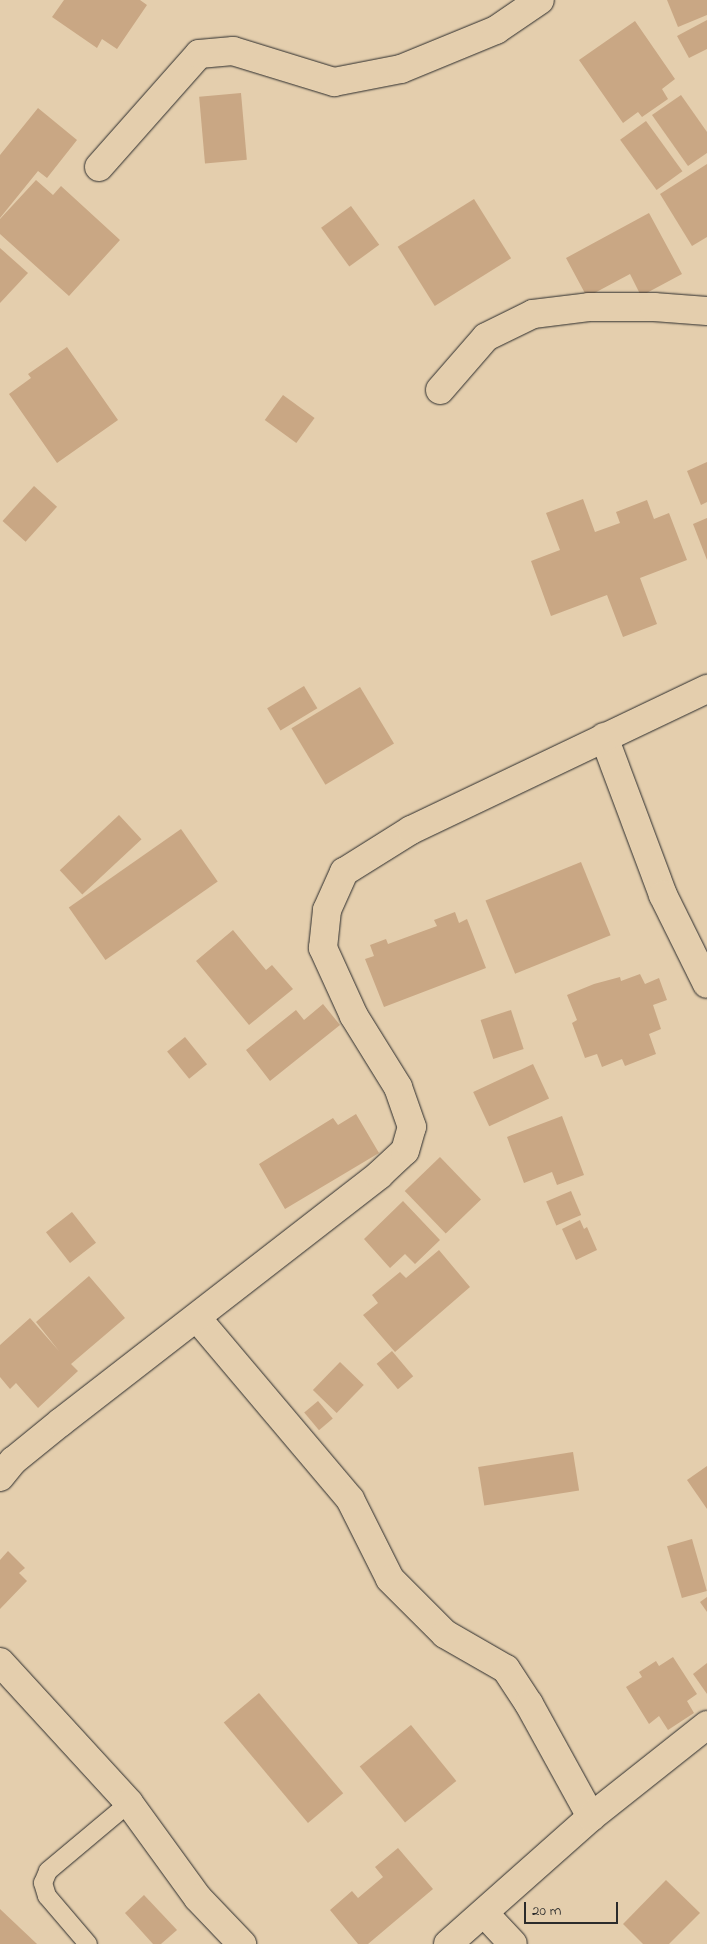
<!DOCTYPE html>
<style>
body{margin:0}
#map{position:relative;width:707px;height:1944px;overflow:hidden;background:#e4cead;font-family:"Indie Flower",sans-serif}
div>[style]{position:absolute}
.building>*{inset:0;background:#c9a784;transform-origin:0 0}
.roads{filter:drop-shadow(0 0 1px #2b2b2b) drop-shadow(0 0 1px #2b2b2b)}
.lane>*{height:18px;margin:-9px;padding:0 9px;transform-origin:9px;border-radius:9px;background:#e4cead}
.street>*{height:28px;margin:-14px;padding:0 14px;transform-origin:14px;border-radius:14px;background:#e4cead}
span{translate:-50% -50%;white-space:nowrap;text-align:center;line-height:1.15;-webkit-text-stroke:4px #e4cead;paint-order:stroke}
.scale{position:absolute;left:524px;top:1902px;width:94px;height:22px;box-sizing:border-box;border:2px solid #2b2b2b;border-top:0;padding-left:6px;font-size:15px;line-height:18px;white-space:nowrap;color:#2b2b2b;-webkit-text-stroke:4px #e4cead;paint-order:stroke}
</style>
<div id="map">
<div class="building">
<div style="clip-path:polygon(64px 0,140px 0,147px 5px,117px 49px,102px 39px,97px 48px,52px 17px)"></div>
<div style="clip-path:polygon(667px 0,707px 0,707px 15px,678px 27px)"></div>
<div style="clip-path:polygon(707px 20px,707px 49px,689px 58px,677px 36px)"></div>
<div style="clip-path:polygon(635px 21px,675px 79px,662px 89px,668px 99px,642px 117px,638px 112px,623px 123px,579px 60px)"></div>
<div style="left:241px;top:93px;width:67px;height:42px;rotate:85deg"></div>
<div style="clip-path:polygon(681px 95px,707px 132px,707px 153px,688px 166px,652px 115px)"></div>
<div style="clip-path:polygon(38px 108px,77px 140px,47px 178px,38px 171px,0 218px,0 155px)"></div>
<div style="left:646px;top:121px;width:62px;height:32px;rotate:54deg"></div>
<div style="clip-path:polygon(707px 164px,707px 237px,692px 246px,660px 194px)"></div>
<div style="clip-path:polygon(36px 180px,53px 195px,61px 186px,120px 240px,69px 296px,0 234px,0 219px)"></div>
<div style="left:474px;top:199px;width:70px;height:90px;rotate:58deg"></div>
<div style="left:351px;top:206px;width:48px;height:37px;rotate:54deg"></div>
<div style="clip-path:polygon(649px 213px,682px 274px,641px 296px,630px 274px,587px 297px,566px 258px)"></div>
<div style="clip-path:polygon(0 248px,28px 273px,0 303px)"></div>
<div style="clip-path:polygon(67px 347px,118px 420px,57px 463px,9px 394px,31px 378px,28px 374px)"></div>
<div style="left:283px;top:395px;width:39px;height:31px;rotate:36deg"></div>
<div style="clip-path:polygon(707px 462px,707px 502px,701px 505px,687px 471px)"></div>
<div style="left:34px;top:486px;width:31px;height:47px;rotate:42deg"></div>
<div style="clip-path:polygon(583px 499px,595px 532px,620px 523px,616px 512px,647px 500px,654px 519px,669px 513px,687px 560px,640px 578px,657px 624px,623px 637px,607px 595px,551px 616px,531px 561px,560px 550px,546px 513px)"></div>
<div style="clip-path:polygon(707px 518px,707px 560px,693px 524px)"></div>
<div style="left:304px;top:686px;width:26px;height:43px;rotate:59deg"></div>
<div style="left:360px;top:687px;width:66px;height:80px;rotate:59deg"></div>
<div style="left:119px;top:815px;width:33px;height:81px;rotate:47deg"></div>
<div style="left:181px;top:829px;width:64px;height:137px;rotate:55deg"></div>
<div style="left:581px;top:862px;width:79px;height:103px;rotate:68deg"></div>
<div style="clip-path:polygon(455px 912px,459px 923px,467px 919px,486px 968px,384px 1007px,365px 959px,374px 956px,370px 945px,386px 939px,388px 944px,437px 926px,434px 920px)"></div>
<div style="clip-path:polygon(233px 930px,266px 970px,272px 965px,293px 989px,249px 1025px,196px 961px)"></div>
<div style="clip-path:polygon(640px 974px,645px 984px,659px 978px,667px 1000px,653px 1005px,661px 1029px,649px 1034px,656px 1054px,625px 1066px,622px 1059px,602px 1067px,597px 1054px,585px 1058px,572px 1023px,577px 1020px,567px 995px,594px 984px,620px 977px,621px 981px)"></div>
<div style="clip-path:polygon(323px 1004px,340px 1025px,270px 1081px,246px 1050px,296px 1010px,304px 1020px)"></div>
<div style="left:511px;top:1010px;width:41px;height:32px;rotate:72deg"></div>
<div style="left:185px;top:1037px;width:35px;height:23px;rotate:51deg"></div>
<div style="left:533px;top:1064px;width:38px;height:66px;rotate:65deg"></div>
<div style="clip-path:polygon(356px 1114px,379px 1153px,285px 1209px,259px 1164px,333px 1118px,338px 1125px)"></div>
<div style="clip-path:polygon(562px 1116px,584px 1175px,557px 1185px,552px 1172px,524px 1183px,507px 1137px)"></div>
<div style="left:440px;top:1157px;width:59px;height:49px;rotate:46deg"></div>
<div style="left:571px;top:1191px;width:26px;height:27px;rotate:67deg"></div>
<div style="clip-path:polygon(403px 1201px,440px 1240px,415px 1264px,405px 1254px,390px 1268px,364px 1239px)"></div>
<div style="left:72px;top:1212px;width:39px;height:33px;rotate:52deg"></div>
<div style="clip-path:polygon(580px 1220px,584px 1229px,587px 1227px,597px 1250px,576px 1260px,562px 1229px)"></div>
<div style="clip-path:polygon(439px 1250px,470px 1287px,395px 1352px,363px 1315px,378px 1303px,372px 1295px,400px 1272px,406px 1278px)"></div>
<div style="clip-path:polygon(89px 1276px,125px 1318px,71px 1364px,78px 1371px,38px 1408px,16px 1383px,10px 1389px,0 1377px,0 1345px,30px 1318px,59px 1351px,36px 1322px)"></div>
<div style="left:392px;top:1351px;width:33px;height:20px;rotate:50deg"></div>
<div style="left:340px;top:1362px;width:33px;height:39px;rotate:44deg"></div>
<div style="left:318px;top:1401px;width:23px;height:18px;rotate:50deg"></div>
<div style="left:573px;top:1452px;width:39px;height:96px;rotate:81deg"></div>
<div style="clip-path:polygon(707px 1466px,707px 1509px,687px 1480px)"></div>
<div style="left:692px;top:1539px;width:54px;height:26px;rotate:74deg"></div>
<div style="clip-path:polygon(8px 1551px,25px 1568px,19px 1573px,27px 1581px,0 1609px,0 1560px)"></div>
<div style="clip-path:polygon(707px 1597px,707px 1612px,700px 1602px)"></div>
<div style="clip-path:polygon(673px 1657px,697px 1694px,687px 1701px,694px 1713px,668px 1730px,659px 1716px,649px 1724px,626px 1687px,642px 1677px,639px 1672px,656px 1661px,659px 1666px)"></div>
<div style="clip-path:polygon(707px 1663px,707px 1694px,693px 1674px)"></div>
<div style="left:259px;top:1693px;width:131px;height:46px;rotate:50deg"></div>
<div style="left:411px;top:1725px;width:72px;height:66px;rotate:51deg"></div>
<div style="clip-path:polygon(398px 1848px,433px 1889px,368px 1944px,358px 1944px,330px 1910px,352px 1891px,358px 1898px,383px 1877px,375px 1867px)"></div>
<div style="clip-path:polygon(666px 1880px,700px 1913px,669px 1944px,643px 1944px,623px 1924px)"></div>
<div style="clip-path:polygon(144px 1895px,177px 1930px,161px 1944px,153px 1944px,125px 1913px)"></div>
<div style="clip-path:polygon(0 1909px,37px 1944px,0 1944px)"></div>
</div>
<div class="roads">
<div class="lane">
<div style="left:88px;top:1944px;width:63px;rotate:-130.5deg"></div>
<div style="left:47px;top:1896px;width:14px;rotate:-107deg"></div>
<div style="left:43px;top:1883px;width:13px;rotate:-67deg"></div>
<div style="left:48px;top:1871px;width:106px;rotate:-40deg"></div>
</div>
<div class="street">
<div style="left:99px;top:167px;width:151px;rotate:-48.5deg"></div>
<div style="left:199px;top:54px;width:34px;rotate:-5deg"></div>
<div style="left:233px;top:51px;width:106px;rotate:17.1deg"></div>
<div style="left:334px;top:82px;width:68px;rotate:-11deg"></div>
<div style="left:401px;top:69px;width:103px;rotate:-22.3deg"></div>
<div style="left:496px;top:30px;width:53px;rotate:-34.3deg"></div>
<div style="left:440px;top:390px;width:70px;rotate:-49deg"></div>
<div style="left:486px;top:337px;width:52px;rotate:-26.1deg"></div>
<div style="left:533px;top:314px;width:56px;rotate:-7.1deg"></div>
<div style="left:589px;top:307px;width:65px"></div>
<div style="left:654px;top:307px;width:53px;rotate:4.3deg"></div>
<div style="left:604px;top:737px;width:169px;rotate:69.5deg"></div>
<div style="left:663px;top:895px;width:99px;rotate:63.7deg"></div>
<div style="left:197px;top:1318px;width:237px;rotate:49.8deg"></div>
<div style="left:350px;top:1499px;width:89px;rotate:63.4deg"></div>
<div style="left:390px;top:1579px;width:78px;rotate:45deg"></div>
<div style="left:445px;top:1634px;width:70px;rotate:29.8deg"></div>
<div style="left:506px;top:1669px;width:42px;rotate:56.7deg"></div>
<div style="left:529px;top:1704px;width:129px;rotate:61.2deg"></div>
<div style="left:0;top:1477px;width:21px;rotate:-51deg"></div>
<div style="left:13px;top:1461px;width:62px;rotate:-39.1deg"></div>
<div style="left:61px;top:1422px;width:403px;rotate:-37.8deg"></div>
<div style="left:379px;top:1175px;width:35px;rotate:-43deg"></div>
<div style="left:405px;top:1151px;width:25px;rotate:-74deg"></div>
<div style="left:412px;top:1127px;width:42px;rotate:-109.3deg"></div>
<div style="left:398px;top:1087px;width:84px;rotate:-121.8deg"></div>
<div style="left:354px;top:1016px;width:75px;rotate:-114.5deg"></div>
<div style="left:323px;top:948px;width:38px;rotate:-84deg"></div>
<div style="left:327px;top:910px;width:42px;rotate:-65.9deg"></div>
<div style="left:344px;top:872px;width:79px;rotate:-32.1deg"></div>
<div style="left:411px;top:830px;width:328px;rotate:-25.5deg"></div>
<div style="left:0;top:1662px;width:191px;rotate:47.5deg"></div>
<div style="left:129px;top:1803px;width:117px;rotate:54deg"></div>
<div style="left:198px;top:1898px;width:64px;rotate:46.3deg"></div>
<div style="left:484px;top:1913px;width:42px;rotate:46.9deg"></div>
<div style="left:448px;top:1944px;width:191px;rotate:-41.6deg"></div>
<div style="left:591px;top:1817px;width:148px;rotate:-38.4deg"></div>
</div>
</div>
<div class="scale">20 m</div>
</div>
